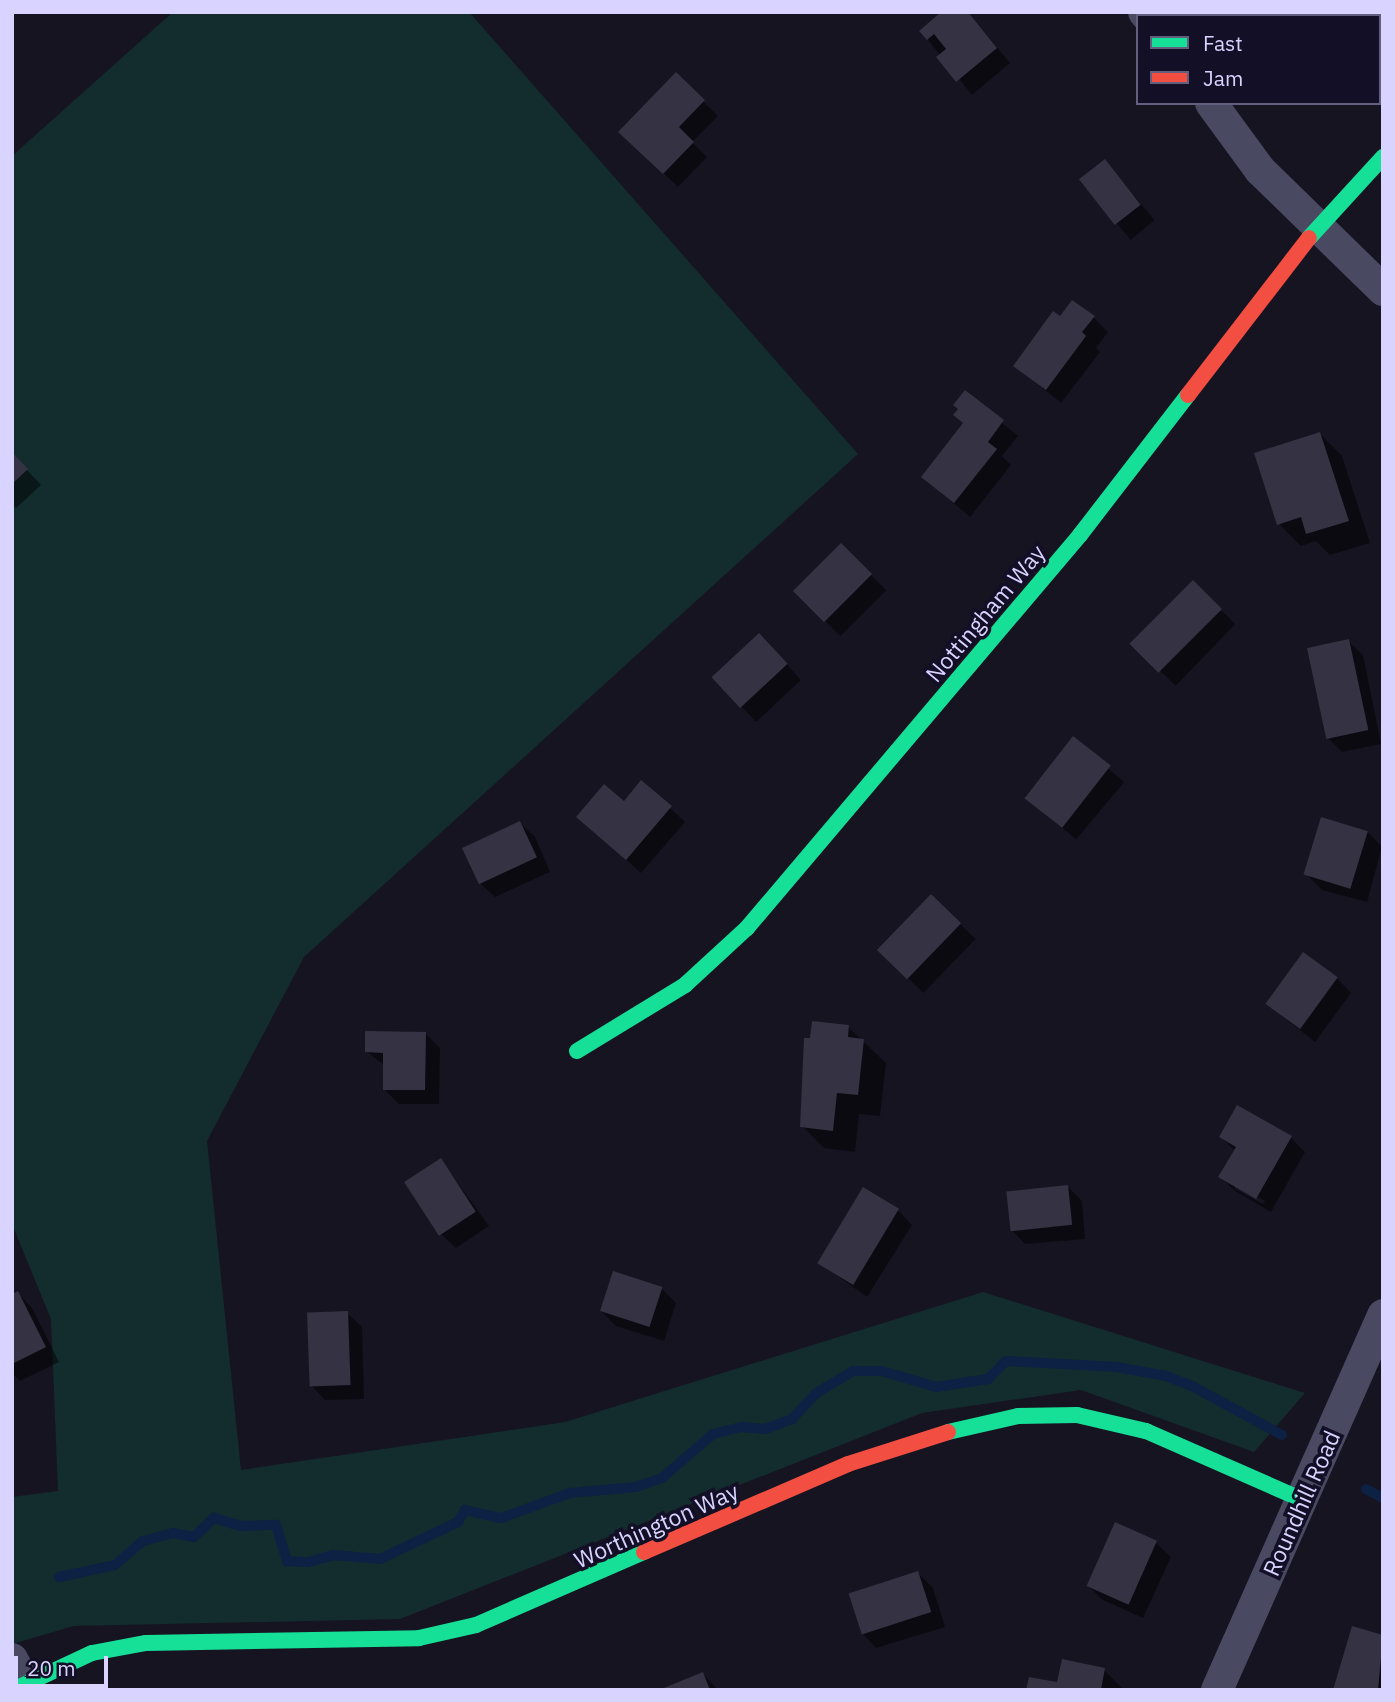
<!DOCTYPE html>
<style>
body{margin:0}
#map{position:relative;width:1395px;height:1702px;overflow:hidden;background:#161421;font-family:"IBM Plex Sans",sans-serif}
div>[style]{position:absolute}
.green>*{inset:0;background:#132c2d}
.shadow>*{inset:0;background:#0007;transform-origin:0 0}
.stream>*{height:10px;margin:-5px;padding:0 5px;transform-origin:5px;border-radius:5px;background:#0d2144}
.building>*{inset:0;background:#343243;transform-origin:0 0}
.street>*{height:32px;margin:-16px;padding:0 16px;transform-origin:16px;border-radius:16px;background:#4a4962}
.fast>*{height:16px;margin:-8px;padding:0 8px;transform-origin:8px;border-radius:8px;background:#16e098}
.jam>*{height:16px;margin:-8px;padding:0 8px;transform-origin:8px;border-radius:8px;background:#f24e42}
span{translate:-50% -50%;white-space:nowrap;text-align:center;line-height:1.15;-webkit-text-stroke:7px #130f26;paint-order:stroke}
.street-label{font-size:23px;color:#d9d4ff}
.frame{position:absolute;inset:0;border:14px solid #d9d4ff;pointer-events:none}
.legend{position:absolute;left:1136px;top:14px;width:245px;height:91px;box-sizing:border-box;background:#130f26;border:2px solid #625e7d;margin:0;padding:9px 12px;list-style:none;font-size:21px;color:#d9d4ff}
.legend li{display:flex;align-items:center;gap:14px;height:35px}
.legend b{width:35px;border:2px solid #625e7d}
.scale{position:absolute;left:14px;top:1656px;width:94px;height:32px;box-sizing:border-box;border:4px solid #d9d4ff;border-top:0;padding-left:9px;font-size:21px;line-height:24px;white-space:nowrap;color:#d9d4ff;-webkit-text-stroke:5px #130f26;paint-order:stroke}
</style>
<div id="map">
<div class="green">
<div style="clip-path:polygon(173px 12px,469px 12px,858px 454px,304px 957px,207px 1141px,241px 1470px,565px 1422px,983px 1292px,1305px 1393px,1254px 1452px,1081px 1390px,922px 1413px,400px 1619px,74px 1626px,12px 1644px,12px 1497px,58px 1491px,51px 1319px,12px 1224px,12px 156px)"></div>
</div>
<div class="shadow">
<div style="left:1260px;top:12px;width:63px;height:4px"></div>
<div style="clip-path:polygon(971px 16px,1010px 63px,972px 95px,921px 31px)"></div>
<div style="clip-path:polygon(676px 75px,718px 116px,692px 142px,707px 157px,678px 187px,635px 146px)"></div>
<div style="left:1105px;top:161px;width:77px;height:31px;rotate:50deg"></div>
<div style="clip-path:polygon(1093px 317px,1108px 332px,1096px 348px,1100px 352px,1061px 403px,1015px 365px,1061px 318px)"></div>
<div style="clip-path:polygon(965px 392px,1018px 436px,1002px 456px,1011px 465px,970px 517px,923px 477px,965px 424px)"></div>
<div style="clip-path:polygon(1320px 434px,1342px 456px,1370px 543px,1330px 555px,1316px 541px,1301px 546px,1279px 524px)"></div>
<div style="clip-path:polygon(12px 454px,41px 485px,16px 508px,12px 504px)"></div>
<div style="left:841px;top:545px;width:64px;height:65px;rotate:45deg"></div>
<div style="left:1193px;top:583px;width:59px;height:86px;rotate:44deg"></div>
<div style="clip-path:polygon(1348px 641px,1363px 655px,1381px 744px,1342px 752px,1327px 737px)"></div>
<div style="clip-path:polygon(774px 650px,801px 680px,756px 722px,714px 677px)"></div>
<div style="left:1073px;top:739px;width:67px;height:75px;rotate:40deg"></div>
<div style="clip-path:polygon(670px 808px,685px 822px,641px 873px,578px 817px)"></div>
<div style="clip-path:polygon(520px 823px,535px 837px,550px 872px,495px 897px,480px 883px)"></div>
<div style="clip-path:polygon(1368px 832px,1382px 847px,1367px 902px,1322px 890px,1307px 875px)"></div>
<div style="left:931px;top:896px;width:62px;height:75px;rotate:44deg"></div>
<div style="clip-path:polygon(1337px 978px,1351px 993px,1315px 1042px,1267px 1004px)"></div>
<div style="clip-path:polygon(848px 1027px,886px 1063px,880px 1116px,859px 1114px,855px 1152px,824px 1148px,802px 1126px)"></div>
<div style="clip-path:polygon(426px 1034px,440px 1048px,439px 1104px,399px 1104px,384px 1089px,385px 1066px,366px 1051px)"></div>
<div style="clip-path:polygon(evenodd,1221px 1137px,1291px 1138px,1305px 1152px,1271px 1212px,1235px 1191px,1221px 1177px,1235px 1151px,1221px 1137px,1235px 1185px,1265px 1201px,1263px 1204px,1235px 1189px,1235px 1185px)"></div>
<div style="clip-path:polygon(441px 1160px,489px 1226px,456px 1248px,441px 1234px)"></div>
<div style="clip-path:polygon(1068px 1187px,1082px 1201px,1085px 1239px,1025px 1244px,1011px 1229px)"></div>
<div style="clip-path:polygon(898px 1210px,912px 1225px,867px 1297px,818px 1262px)"></div>
<div style="clip-path:polygon(662px 1289px,676px 1303px,664px 1341px,616px 1326px,601px 1311px)"></div>
<div style="clip-path:polygon(18px 1293px,32px 1308px,59px 1362px,20px 1381px,12px 1373px,12px 1296px)"></div>
<div style="clip-path:polygon(347px 1313px,362px 1327px,364px 1399px,325px 1400px,311px 1385px)"></div>
<div style="clip-path:polygon(1156px 1543px,1171px 1557px,1143px 1618px,1103px 1600px,1088px 1586px)"></div>
<div style="clip-path:polygon(918px 1573px,933px 1588px,945px 1627px,876px 1648px,862px 1633px)"></div>
<div style="clip-path:polygon(1383px 1637px,1383px 1690px,1335px 1690px)"></div>
<div style="clip-path:polygon(1104px 1670px,1124px 1690px,1028px 1690px,1059px 1684px)"></div>
<div style="clip-path:polygon(703px 1674px,718px 1690px,663px 1690px)"></div>
</div>
<div class="stream">
<div style="left:1366px;top:1489px;width:19px;rotate:28deg"></div>
<div style="left:59px;top:1577px;width:57px;rotate:-12.1deg"></div>
<div style="left:115px;top:1565px;width:37px;rotate:-41deg"></div>
<div style="left:143px;top:1541px;width:31px;rotate:-15deg"></div>
<div style="left:173px;top:1533px;width:21px;rotate:11deg"></div>
<div style="left:194px;top:1537px;width:28px;rotate:-44deg"></div>
<div style="left:214px;top:1518px;width:27px;rotate:17deg"></div>
<div style="left:240px;top:1526px;width:36px;rotate:-2deg"></div>
<div style="left:276px;top:1525px;width:38px;rotate:73deg"></div>
<div style="left:287px;top:1561px;width:22px;rotate:3deg"></div>
<div style="left:309px;top:1562px;width:25px;rotate:-16deg"></div>
<div style="left:333px;top:1555px;width:47px;rotate:4.9deg"></div>
<div style="left:380px;top:1559px;width:86px;rotate:-25.4deg"></div>
<div style="left:458px;top:1522px;width:14px;rotate:-60deg"></div>
<div style="left:465px;top:1510px;width:37px;rotate:13deg"></div>
<div style="left:501px;top:1518px;width:73px;rotate:-19.9deg"></div>
<div style="left:570px;top:1493px;width:66px;rotate:-5.2deg"></div>
<div style="left:636px;top:1487px;width:28px;rotate:-19deg"></div>
<div style="left:662px;top:1478px;width:67px;rotate:-40.8deg"></div>
<div style="left:713px;top:1434px;width:30px;rotate:-14deg"></div>
<div style="left:742px;top:1427px;width:23px;rotate:5deg"></div>
<div style="left:765px;top:1429px;width:29px;rotate:-20deg"></div>
<div style="left:792px;top:1419px;width:34px;rotate:-47deg"></div>
<div style="left:815px;top:1394px;width:44px;rotate:-31.2deg"></div>
<div style="left:853px;top:1371px;width:29px"></div>
<div style="left:882px;top:1371px;width:56px;rotate:16.5deg"></div>
<div style="left:936px;top:1387px;width:53px;rotate:-8.7deg"></div>
<div style="left:988px;top:1379px;width:25px;rotate:-45deg"></div>
<div style="left:1006px;top:1361px;width:111px;rotate:3.1deg"></div>
<div style="left:1117px;top:1367px;width:50px;rotate:10.4deg"></div>
<div style="left:1166px;top:1376px;width:30px;rotate:21deg"></div>
<div style="left:1194px;top:1387px;width:100px;rotate:28.6deg"></div>
</div>
<div class="building">
<div style="clip-path:polygon(941px 12px,968px 12px,997px 48px,956px 82px,936px 57px,946px 49px,934px 34px,927px 40px,919px 31px)"></div>
<div style="clip-path:polygon(1258px 12px,1299px 12px,1293px 16px)"></div>
<div style="clip-path:polygon(676px 72px,705px 100px,679px 127px,694px 142px,663px 174px,618px 132px)"></div>
<div style="left:1105px;top:159px;width:58px;height:33px;rotate:52deg"></div>
<div style="clip-path:polygon(1072px 300px,1095px 316px,1082px 332px,1086px 336px,1046px 390px,1013px 366px,1053px 311px,1060px 316px)"></div>
<div style="clip-path:polygon(965px 390px,1004px 420px,988px 442px,997px 449px,954px 503px,921px 477px,963px 423px,953px 415px,958px 409px,953px 405px)"></div>
<div style="clip-path:polygon(1320px 432px,1349px 521px,1306px 534px,1301px 517px,1277px 525px,1254px 453px)"></div>
<div style="clip-path:polygon(12px 452px,28px 469px,12px 484px)"></div>
<div style="left:841px;top:543px;width:44px;height:68px;rotate:45deg"></div>
<div style="left:1193px;top:580px;width:41px;height:90px;rotate:45deg"></div>
<div style="left:759px;top:633px;width:42px;height:65px;rotate:47deg"></div>
<div style="left:1349px;top:639px;width:93px;height:43px;rotate:78deg"></div>
<div style="left:1073px;top:736px;width:48px;height:79px;rotate:38deg"></div>
<div style="clip-path:polygon(641px 780px,672px 806px,626px 860px,576px 817px,604px 784px,624px 801px)"></div>
<div style="left:1321px;top:817px;width:49px;height:60px;rotate:17deg"></div>
<div style="left:520px;top:821px;width:40px;height:64px;rotate:65deg"></div>
<div style="left:931px;top:894px;width:42px;height:78px;rotate:44deg"></div>
<div style="left:1303px;top:952px;width:43px;height:64px;rotate:36deg"></div>
<div style="clip-path:polygon(812px 1021px,849px 1025px,848px 1037px,864px 1039px,858px 1095px,837px 1093px,833px 1131px,800px 1127px,804px 1038px,810px 1038px)"></div>
<div style="clip-path:polygon(365px 1031px,426px 1032px,425px 1090px,383px 1090px,383px 1053px,365px 1052px)"></div>
<div style="clip-path:polygon(1237px 1105px,1292px 1136px,1256px 1199px,1218px 1177px,1236px 1147px,1219px 1137px)"></div>
<div style="left:441px;top:1158px;width:64px;height:44px;rotate:57deg"></div>
<div style="left:1068px;top:1185px;width:40px;height:62px;rotate:84deg"></div>
<div style="left:863px;top:1187px;width:42px;height:89px;rotate:31deg"></div>
<div style="left:613px;top:1271px;width:52px;height:42px;rotate:18deg"></div>
<div style="clip-path:polygon(18px 1291px,46px 1347px,12px 1364px,12px 1294px)"></div>
<div style="left:348px;top:1311px;width:74px;height:41px;rotate:88deg"></div>
<div style="left:1115px;top:1522px;width:46px;height:70px;rotate:24deg"></div>
<div style="left:918px;top:1571px;width:43px;height:73px;rotate:72deg"></div>
<div style="clip-path:polygon(1352px 1626px,1383px 1635px,1378px 1690px,1333px 1690px)"></div>
<div style="clip-path:polygon(1062px 1659px,1105px 1668px,1101px 1690px,1026px 1690px,1029px 1677px,1057px 1682px)"></div>
<div style="clip-path:polygon(703px 1672px,710px 1690px,659px 1690px)"></div>
</div>
<div class="street">
<div style="left:1144px;top:12px;width:5px;rotate:53deg"></div>
<div style="left:1211px;top:103px;width:83px;rotate:53.8deg"></div>
<div style="left:1260px;top:170px;width:172px;rotate:44.3deg"></div>
<div style="left:12px;top:1659px;width:26px;rotate:62deg"></div>
<div style="left:1217px;top:1690px;width:410px;rotate:-66.1deg"></div>
</div>
<div class="fast">
<div style="left:1309px;top:238px;width:110px;rotate:-47.6deg"></div>
<div style="left:577px;top:1051px;width:127px;rotate:-31.4deg"></div>
<div style="left:685px;top:985px;width:84px;rotate:-42.6deg"></div>
<div style="left:747px;top:928px;width:515px;rotate:-49.72deg"></div>
<div style="left:1080px;top:535px;width:177px;rotate:-52.4deg"></div>
<div style="left:948px;top:1432px;width:72px;rotate:-12.9deg"></div>
<div style="left:1018px;top:1416px;width:59px;rotate:-1deg"></div>
<div style="left:1077px;top:1415px;width:71px;rotate:13.1deg"></div>
<div style="left:1146px;top:1431px;width:171px;rotate:23.7deg"></div>
<div style="left:13px;top:1690px;width:87px;rotate:-25.1deg"></div>
<div style="left:92px;top:1653px;width:55px;rotate:-10.5deg"></div>
<div style="left:146px;top:1643px;width:273px;rotate:-1deg"></div>
<div style="left:419px;top:1638px;width:58px;rotate:-12.8deg"></div>
<div style="left:476px;top:1625px;width:183px;rotate:-23.5deg"></div>
</div>
<div class="jam">
<div style="left:1188px;top:395px;width:198px;rotate:-52.4deg"></div>
<div style="left:644px;top:1552px;width:222px;rotate:-23.3deg"></div>
<div style="left:848px;top:1464px;width:105px;rotate:-17.7deg"></div>
</div>
<div class="street-label">
<span style="left:985px;top:613px;rotate:-50deg">Nottingham Way</span>
<span style="left:1301px;top:1503px;rotate:-66deg">Roundhill Road</span>
<span style="left:656px;top:1525px;rotate:-24deg">Worthington Way</span>
</div>
<div class="frame"></div>
<ul class="legend">
<li><b style="height:9px;background:#16e098"></b>Fast</li>
<li><b style="height:9px;background:#f24e42"></b>Jam</li>
</ul>
<div class="scale">20 m</div>
</div>
